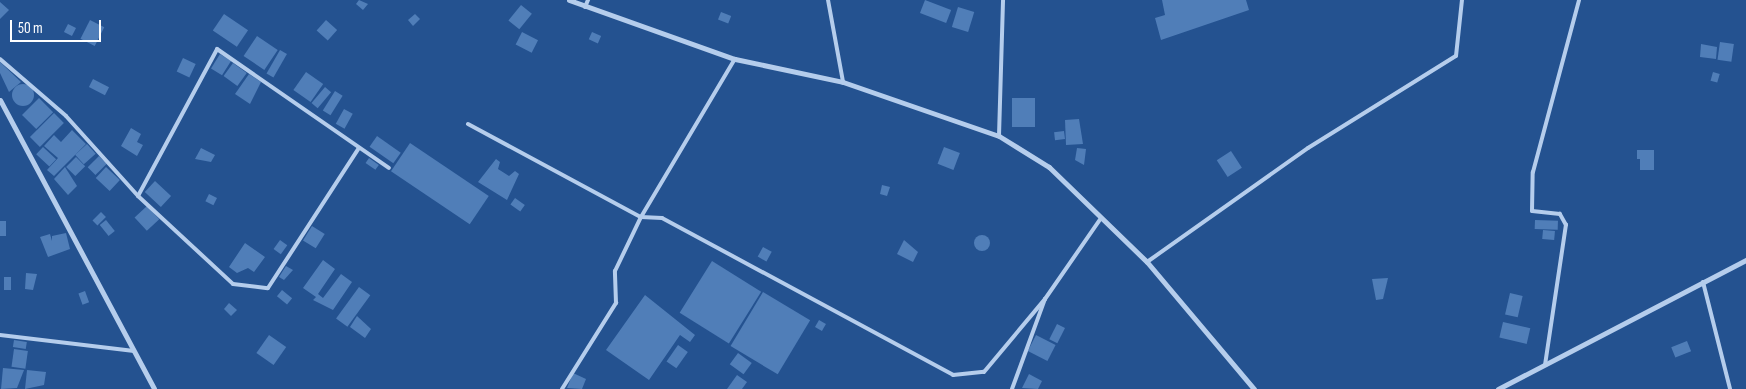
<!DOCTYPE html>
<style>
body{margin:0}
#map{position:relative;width:1746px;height:389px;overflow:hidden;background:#245290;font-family:"Sofia Sans Condensed",sans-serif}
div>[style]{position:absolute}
.building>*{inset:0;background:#507eb8;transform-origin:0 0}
.round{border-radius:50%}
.lane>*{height:4px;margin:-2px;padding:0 2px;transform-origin:2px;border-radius:2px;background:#b5cdec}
.street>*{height:5px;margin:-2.5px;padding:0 2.5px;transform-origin:2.5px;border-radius:2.5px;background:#b5cdec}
span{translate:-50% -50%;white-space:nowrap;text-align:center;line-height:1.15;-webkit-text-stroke:4px #245290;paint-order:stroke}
.scale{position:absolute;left:10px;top:20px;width:91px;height:22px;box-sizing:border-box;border:2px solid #fff;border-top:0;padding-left:6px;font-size:15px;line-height:18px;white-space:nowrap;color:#fff;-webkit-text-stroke:4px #245290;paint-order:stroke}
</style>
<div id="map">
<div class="building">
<div style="clip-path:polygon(359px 0,368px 4px,363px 10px,356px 4px)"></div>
<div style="left:925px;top:0;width:28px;height:14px;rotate:21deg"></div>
<div style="clip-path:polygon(1162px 0,1246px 0,1249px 10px,1161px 40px,1155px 18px,1165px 15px)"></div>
<div style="clip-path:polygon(0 2px,9px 10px,0 19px)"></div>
<div style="left:521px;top:5px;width:14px;height:20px;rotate:39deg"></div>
<div style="left:958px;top:7px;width:17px;height:21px;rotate:17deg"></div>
<div style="left:721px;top:12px;width:11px;height:8px;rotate:22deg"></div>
<div style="left:224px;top:14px;width:29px;height:20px;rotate:34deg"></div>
<div style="clip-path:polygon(415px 14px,420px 19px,413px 26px,408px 20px)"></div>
<div style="left:90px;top:20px;width:16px;height:21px;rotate:27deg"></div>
<div style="left:326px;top:20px;width:15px;height:14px;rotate:42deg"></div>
<div style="left:68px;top:24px;width:9px;height:9px;rotate:27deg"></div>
<div style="left:522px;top:32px;width:18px;height:14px;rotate:27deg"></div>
<div style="left:592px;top:32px;width:10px;height:8px;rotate:24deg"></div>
<div style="left:257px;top:36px;width:25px;height:24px;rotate:34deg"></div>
<div style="left:1720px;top:42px;width:14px;height:18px;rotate:8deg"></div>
<div style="clip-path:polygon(1701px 44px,1717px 47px,1716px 59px,1700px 57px)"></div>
<div style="left:280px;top:50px;width:8px;height:27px;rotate:30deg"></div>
<div style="left:220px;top:54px;width:13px;height:17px;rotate:32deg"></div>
<div style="left:183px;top:58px;width:14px;height:15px;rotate:25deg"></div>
<div style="clip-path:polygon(0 62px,21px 82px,9px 92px,0 73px)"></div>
<div style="left:233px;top:63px;width:17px;height:16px;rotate:36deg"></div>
<div style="left:306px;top:72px;width:21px;height:22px;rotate:35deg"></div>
<div style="left:1713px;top:72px;width:7px;height:9px;rotate:16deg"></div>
<div style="clip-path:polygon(249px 74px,261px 82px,250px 104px,235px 94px)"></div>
<div style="left:93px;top:79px;width:18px;height:9px;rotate:27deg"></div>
<div class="round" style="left:12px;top:84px;width:22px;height:22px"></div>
<div style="left:325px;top:87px;width:8px;height:21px;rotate:40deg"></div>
<div style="left:335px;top:91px;width:9px;height:23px;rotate:32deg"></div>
<div style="left:39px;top:98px;width:20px;height:24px;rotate:45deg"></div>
<div style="left:1012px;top:98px;width:23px;height:29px"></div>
<div style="left:344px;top:109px;width:10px;height:17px;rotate:29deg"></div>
<div style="left:54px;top:113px;width:14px;height:34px;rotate:45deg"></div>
<div style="clip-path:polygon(1079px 119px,1083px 144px,1066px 145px,1065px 120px)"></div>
<div style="clip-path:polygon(131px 128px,141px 134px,137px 142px,143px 145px,137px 156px,121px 146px)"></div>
<div style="clip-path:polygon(72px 130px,86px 144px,54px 176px,47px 170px,58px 158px,44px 146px,54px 135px,61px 142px)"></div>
<div style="left:1064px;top:131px;width:8px;height:10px;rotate:83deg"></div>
<div style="left:377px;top:136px;width:29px;height:13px;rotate:35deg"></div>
<div style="left:410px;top:143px;width:95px;height:34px;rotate:34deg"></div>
<div style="left:87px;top:144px;width:13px;height:16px;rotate:48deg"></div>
<div style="left:43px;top:147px;width:18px;height:10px;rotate:43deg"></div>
<div style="left:944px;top:147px;width:17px;height:18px;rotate:21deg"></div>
<div style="clip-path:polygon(201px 148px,215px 155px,211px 162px,195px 159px)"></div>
<div style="clip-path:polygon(1077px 148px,1086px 149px,1084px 165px,1075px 160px)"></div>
<div style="left:1637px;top:150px;width:17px;height:9px"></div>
<div style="left:1231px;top:151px;width:20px;height:17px;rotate:57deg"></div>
<div style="left:99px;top:156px;width:11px;height:16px;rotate:45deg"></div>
<div style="left:76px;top:157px;width:13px;height:14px;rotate:45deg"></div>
<div style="left:369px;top:158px;width:12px;height:6px;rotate:35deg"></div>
<div style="clip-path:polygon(496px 159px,500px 162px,498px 169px,509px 176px,515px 171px,519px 174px,507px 200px,478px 182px)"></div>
<div style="left:1654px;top:159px;width:11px;height:14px;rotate:90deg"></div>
<div style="clip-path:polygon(65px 167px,77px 186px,68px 195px,54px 179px)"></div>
<div style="left:106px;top:167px;width:19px;height:15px;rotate:43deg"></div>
<div style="left:155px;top:181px;width:22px;height:15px;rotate:43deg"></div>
<div style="clip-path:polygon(882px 185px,890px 187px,887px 196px,880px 194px)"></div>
<div style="left:209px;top:194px;width:9px;height:8px;rotate:27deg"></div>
<div style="left:515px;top:198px;width:12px;height:8px;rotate:35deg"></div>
<div style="left:147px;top:206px;width:18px;height:17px;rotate:47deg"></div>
<div style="left:101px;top:212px;width:7px;height:12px;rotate:45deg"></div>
<div style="left:106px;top:220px;width:14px;height:8px;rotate:51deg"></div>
<div style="left:1535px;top:220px;width:23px;height:9px;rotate:2deg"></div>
<div style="left:0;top:221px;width:6px;height:15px"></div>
<div style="left:312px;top:226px;width:15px;height:17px;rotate:32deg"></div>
<div style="left:1543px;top:230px;width:12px;height:9px;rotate:5deg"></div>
<div style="clip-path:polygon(66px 233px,70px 249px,48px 257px,40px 237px,50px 234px,52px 241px,52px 236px)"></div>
<div class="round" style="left:974px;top:235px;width:16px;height:16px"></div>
<div style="left:280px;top:240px;width:9px;height:11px;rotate:36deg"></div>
<div style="clip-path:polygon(904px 240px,918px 252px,913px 262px,897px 254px)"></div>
<div style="clip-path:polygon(245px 243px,265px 257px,254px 272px,248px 268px,237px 273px,229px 267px)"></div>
<div style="left:763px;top:247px;width:10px;height:11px;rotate:29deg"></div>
<div style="clip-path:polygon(323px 260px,335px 269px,318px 294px,323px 298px,341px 274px,352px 282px,333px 310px,313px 300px,316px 297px,303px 288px)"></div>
<div style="left:712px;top:261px;width:58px;height:61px;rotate:32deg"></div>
<div style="clip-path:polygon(286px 266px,293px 270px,284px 280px,279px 277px)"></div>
<div style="clip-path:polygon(26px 273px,37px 274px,33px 290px,25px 289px)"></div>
<div style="left:4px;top:277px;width:7px;height:13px"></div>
<div style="clip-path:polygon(1388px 278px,1383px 299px,1376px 300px,1372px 279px)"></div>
<div style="left:359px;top:287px;width:14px;height:39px;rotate:36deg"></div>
<div style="left:282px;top:290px;width:13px;height:8px;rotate:39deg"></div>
<div style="left:85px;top:291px;width:12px;height:7px;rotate:70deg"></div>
<div style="left:763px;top:292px;width:55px;height:63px;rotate:31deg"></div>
<div style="left:1510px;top:293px;width:13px;height:22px;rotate:13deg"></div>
<div style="clip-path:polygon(645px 295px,695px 335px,690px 342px,680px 335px,649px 380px,606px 350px)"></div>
<div style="clip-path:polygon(229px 303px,237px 310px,231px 316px,224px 309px)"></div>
<div style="clip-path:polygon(357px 316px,371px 329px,365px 338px,350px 327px)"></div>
<div style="left:819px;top:320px;width:8px;height:8px;rotate:30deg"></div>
<div style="left:1503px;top:322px;width:28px;height:16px;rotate:13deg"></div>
<div style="left:1057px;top:324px;width:9px;height:17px;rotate:27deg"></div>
<div style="left:269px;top:335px;width:21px;height:22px;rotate:35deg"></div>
<div style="left:1036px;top:335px;width:22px;height:18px;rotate:27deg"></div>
<div style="left:14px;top:340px;width:13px;height:7px;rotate:9deg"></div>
<div style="left:1687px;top:341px;width:11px;height:17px;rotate:68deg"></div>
<div style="left:678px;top:345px;width:12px;height:20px;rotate:35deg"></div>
<div style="left:14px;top:349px;width:14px;height:18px;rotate:8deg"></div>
<div style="left:738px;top:353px;width:17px;height:14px;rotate:36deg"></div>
<div style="clip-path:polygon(3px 368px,24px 370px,17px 388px,1px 389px)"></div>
<div style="clip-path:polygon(27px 370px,46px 372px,44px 385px,25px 389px)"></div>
<div style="clip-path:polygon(573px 373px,586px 379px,582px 389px,567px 388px)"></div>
<div style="clip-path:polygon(1029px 374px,1042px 381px,1038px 389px,1022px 388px)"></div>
<div style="clip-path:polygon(737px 375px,747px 382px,742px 389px,727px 389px)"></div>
</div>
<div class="lane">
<div style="left:828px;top:0;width:83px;rotate:79.6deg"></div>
<div style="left:585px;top:7px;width:8px;rotate:-67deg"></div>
<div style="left:0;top:59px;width:87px;rotate:40.8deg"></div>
<div style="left:66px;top:116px;width:108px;rotate:48deg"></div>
<div style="left:138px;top:196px;width:129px;rotate:42.8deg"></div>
<div style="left:233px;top:284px;width:35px;rotate:7deg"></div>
<div style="left:268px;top:288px;width:167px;rotate:-57deg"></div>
<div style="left:468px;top:124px;width:196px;rotate:28.3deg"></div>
<div style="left:641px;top:217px;width:21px;rotate:3deg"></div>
<div style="left:662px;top:218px;width:331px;rotate:28.3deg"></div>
<div style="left:953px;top:375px;width:31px;rotate:-6deg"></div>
<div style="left:984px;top:372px;width:95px;rotate:-50.1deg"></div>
<div style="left:999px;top:136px;width:136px;rotate:-88.3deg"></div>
<div style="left:138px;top:196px;width:167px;rotate:-61.7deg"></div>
<div style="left:217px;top:49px;width:209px;rotate:34.7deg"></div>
<div style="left:1147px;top:262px;width:197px;rotate:-35.3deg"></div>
<div style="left:1308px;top:148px;width:174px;rotate:-31.9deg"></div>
<div style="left:1456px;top:56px;width:56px;rotate:-83.9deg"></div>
<div style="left:1703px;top:282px;width:110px;rotate:75.8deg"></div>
<div style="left:0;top:335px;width:135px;rotate:6.8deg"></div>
<div style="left:1545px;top:365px;width:142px;rotate:-81.5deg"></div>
<div style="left:1566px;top:225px;width:13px;rotate:-119deg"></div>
<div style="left:1560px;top:214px;width:28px;rotate:-174deg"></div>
<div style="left:1532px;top:211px;width:39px;rotate:-89deg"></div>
<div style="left:1533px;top:172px;width:178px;rotate:-75deg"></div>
<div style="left:562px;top:389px;width:102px;rotate:-57.9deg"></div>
<div style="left:616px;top:303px;width:32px;rotate:-92deg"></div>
<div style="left:615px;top:271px;width:60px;rotate:-64.3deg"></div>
<div style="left:641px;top:217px;width:184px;rotate:-59.3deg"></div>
<div style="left:1012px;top:389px;width:96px;rotate:-69.9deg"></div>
<div style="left:1045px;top:299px;width:98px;rotate:-55.3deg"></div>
</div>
<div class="street">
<div style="left:569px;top:0;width:176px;rotate:19.6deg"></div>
<div style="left:735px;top:59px;width:110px;rotate:12deg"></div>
<div style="left:843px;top:82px;width:165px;rotate:19.1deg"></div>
<div style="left:999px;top:136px;width:59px;rotate:31.8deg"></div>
<div style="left:1049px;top:167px;width:136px;rotate:44.1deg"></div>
<div style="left:1147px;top:262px;width:166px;rotate:49.9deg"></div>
<div style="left:0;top:100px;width:327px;rotate:61.9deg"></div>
<div style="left:1498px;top:389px;width:280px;rotate:-27.5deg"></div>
</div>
<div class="scale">50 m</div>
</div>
